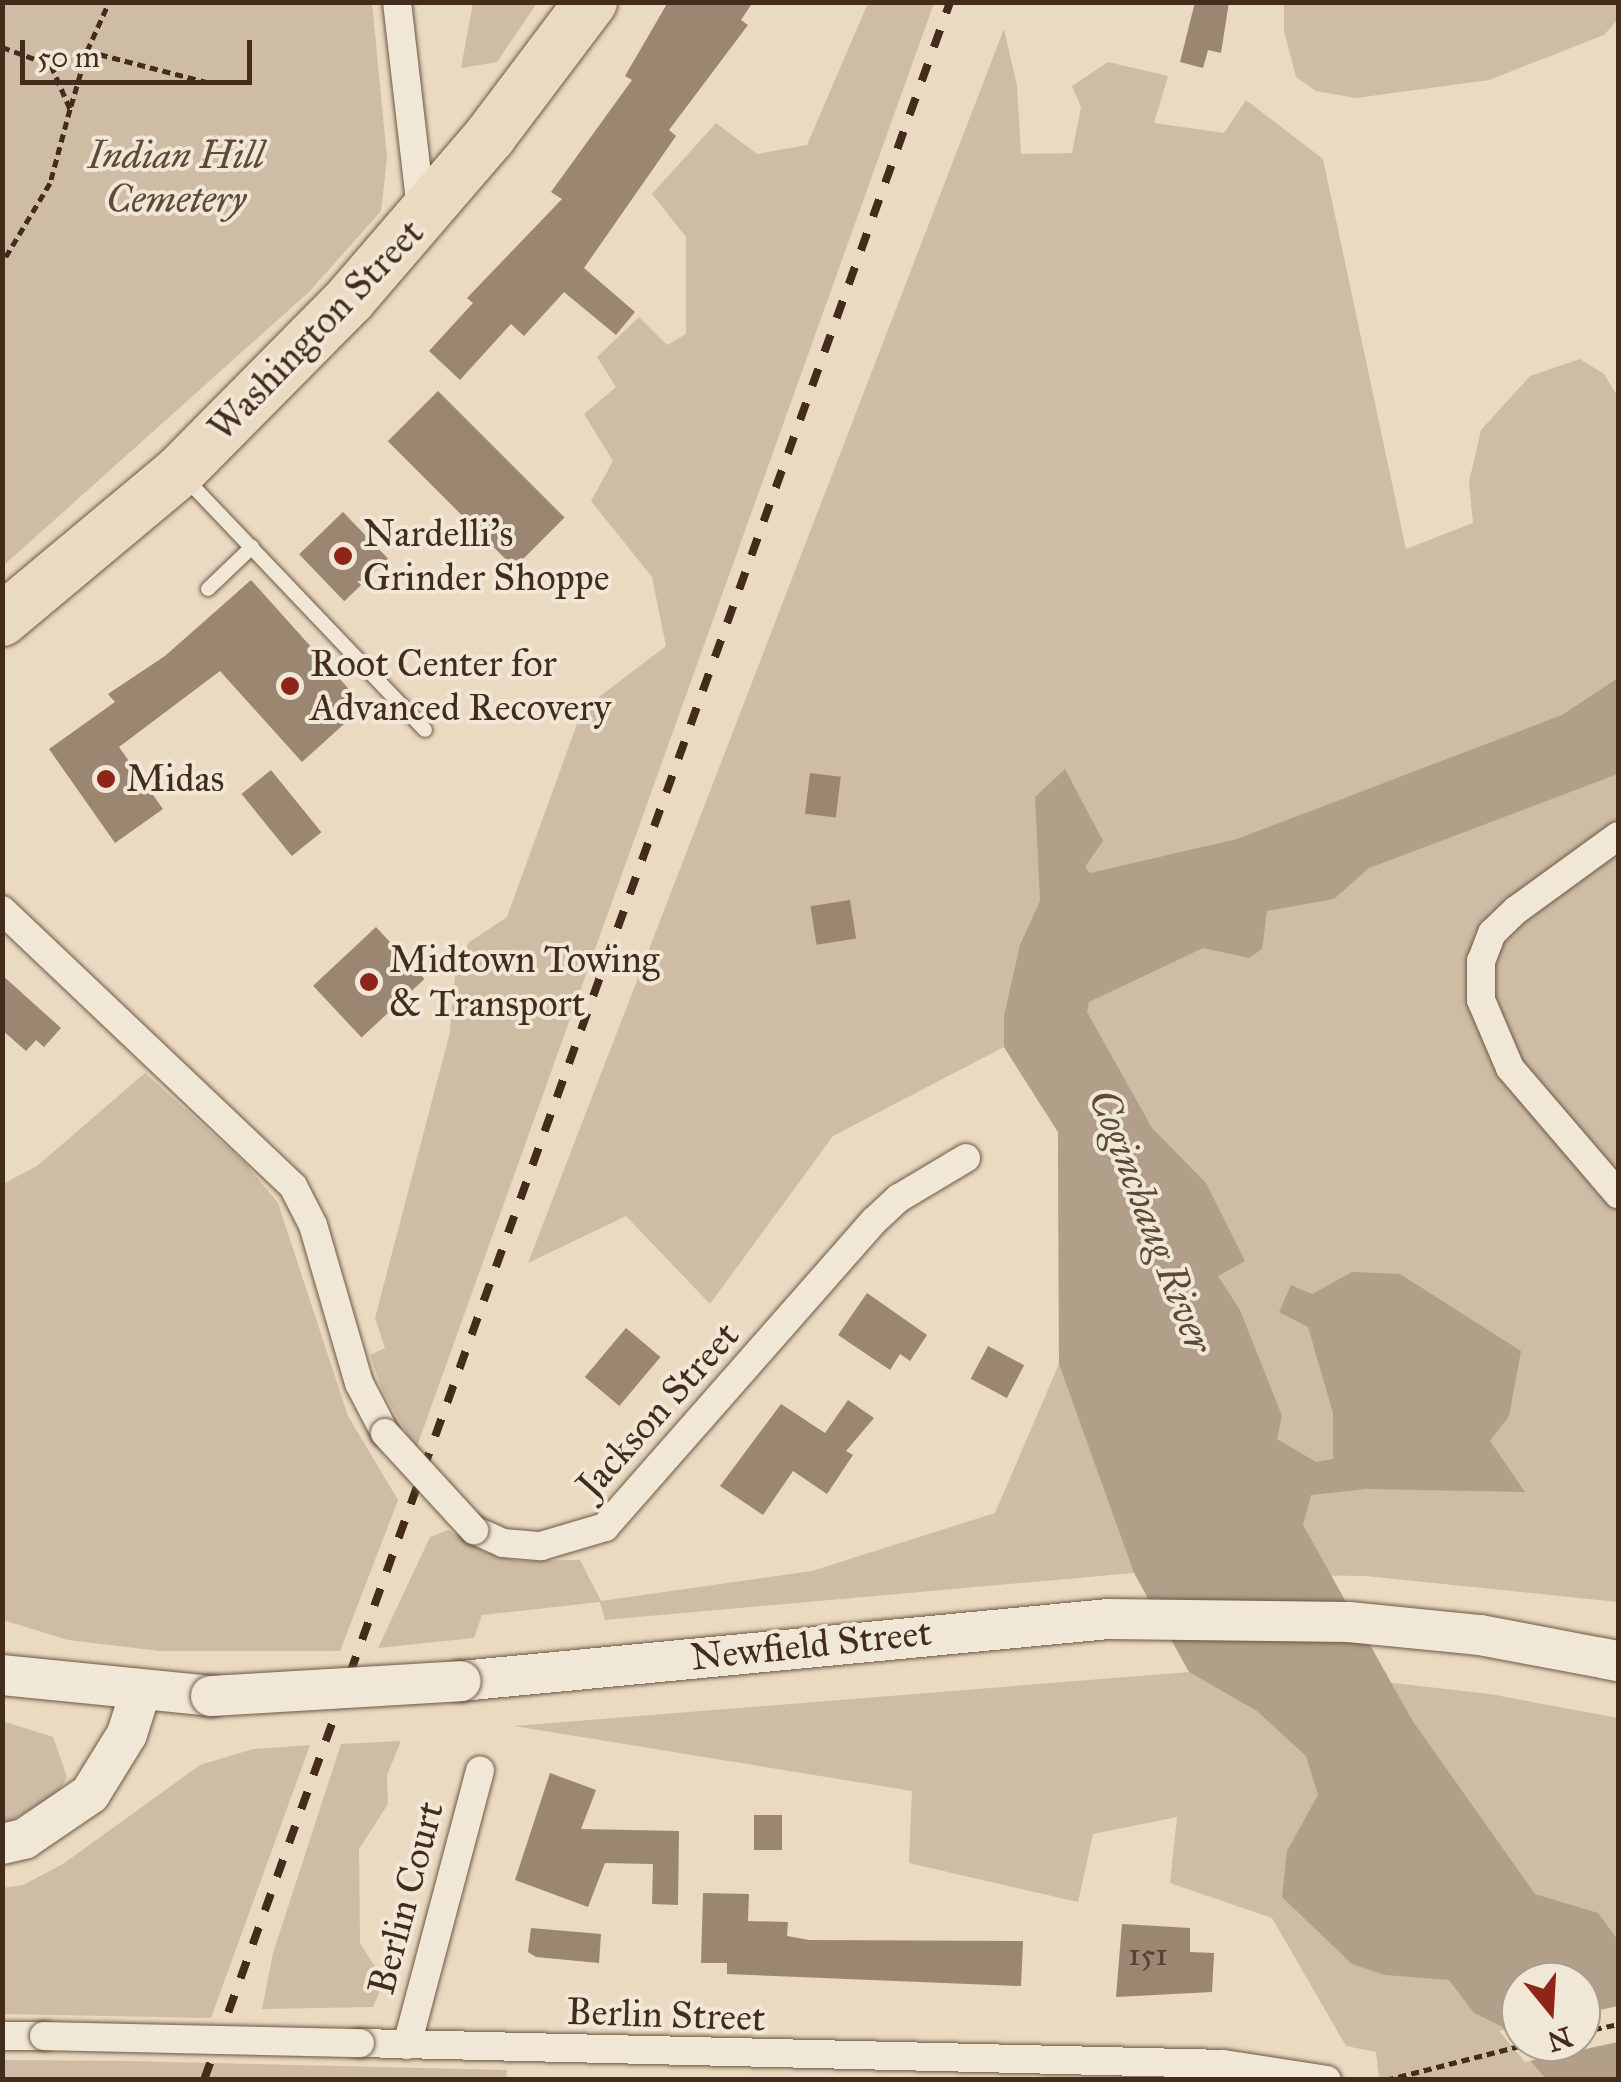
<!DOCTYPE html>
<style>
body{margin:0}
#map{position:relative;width:1621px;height:2082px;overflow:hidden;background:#eadac1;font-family:"IM FELL Great Primer",serif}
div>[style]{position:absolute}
.green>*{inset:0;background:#cebca5}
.water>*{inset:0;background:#b19f89}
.pier>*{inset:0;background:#eadac1}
.building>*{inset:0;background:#9a8671;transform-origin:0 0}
.path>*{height:5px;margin-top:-2.5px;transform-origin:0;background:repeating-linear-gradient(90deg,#432c1b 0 8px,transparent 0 13px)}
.roads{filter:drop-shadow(0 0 2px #6d5844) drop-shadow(0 0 2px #6d5844)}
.lane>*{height:14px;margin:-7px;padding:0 7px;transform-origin:7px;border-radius:7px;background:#f1e7d7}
.street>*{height:28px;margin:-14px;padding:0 14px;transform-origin:14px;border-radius:14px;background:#f1e7d7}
.secondary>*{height:40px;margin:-20px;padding:0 20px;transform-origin:20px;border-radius:20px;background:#f1e7d7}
.highway>*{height:52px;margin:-26px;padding:0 26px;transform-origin:26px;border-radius:26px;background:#eadac1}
.rail>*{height:8px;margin-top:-4px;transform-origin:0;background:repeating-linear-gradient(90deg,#432c1b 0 18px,transparent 0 36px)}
.bridges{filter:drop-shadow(0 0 2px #6d5844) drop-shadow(0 0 2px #6d5844)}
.street-bridge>*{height:28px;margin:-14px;padding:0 14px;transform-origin:14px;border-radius:14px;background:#f1e7d7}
.secondary-bridge>*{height:40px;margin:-20px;padding:0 20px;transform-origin:20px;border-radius:20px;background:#f1e7d7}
.dots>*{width:28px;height:28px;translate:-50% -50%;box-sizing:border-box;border:5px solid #f1e7d7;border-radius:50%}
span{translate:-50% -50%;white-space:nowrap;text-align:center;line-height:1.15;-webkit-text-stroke:8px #f1e7d7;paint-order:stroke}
.number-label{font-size:32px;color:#594230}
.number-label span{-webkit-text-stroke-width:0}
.park-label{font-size:38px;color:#5f4937;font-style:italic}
.street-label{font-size:38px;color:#432c1b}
.poi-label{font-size:38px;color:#432c1b}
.left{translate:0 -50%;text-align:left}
.water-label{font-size:40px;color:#5e4936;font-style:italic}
.frame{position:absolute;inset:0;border:5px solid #432c1b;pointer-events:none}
.north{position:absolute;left:1501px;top:1962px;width:100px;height:100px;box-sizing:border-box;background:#f1e7d7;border:2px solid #ab9c8c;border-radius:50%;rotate:162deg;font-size:28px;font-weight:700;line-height:40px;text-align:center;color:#432c1b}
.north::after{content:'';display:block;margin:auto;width:35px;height:45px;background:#8f2418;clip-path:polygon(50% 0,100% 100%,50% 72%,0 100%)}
.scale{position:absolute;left:20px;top:40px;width:232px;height:45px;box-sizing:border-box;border:5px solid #432c1b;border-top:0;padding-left:12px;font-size:30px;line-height:35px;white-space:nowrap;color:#432c1b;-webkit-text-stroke:8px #f1e7d7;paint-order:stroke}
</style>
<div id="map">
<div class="green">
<div style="clip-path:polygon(3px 2px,372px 3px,387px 158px,381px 211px,310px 291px,3px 566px)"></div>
<div style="clip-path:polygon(1617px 2px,1616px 21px,1604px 35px,1489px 80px,1356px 98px,1316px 91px,1296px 77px,1284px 31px,1284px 3px)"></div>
<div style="clip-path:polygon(473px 3px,537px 3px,497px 62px,461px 68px)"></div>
<div style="clip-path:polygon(868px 3px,934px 3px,416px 1449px,382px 1390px,370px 1355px,385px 1348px,375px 1318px,450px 1032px,455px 975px,468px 943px,507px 917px,582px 710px,666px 646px,652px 577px,591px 501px,613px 461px,584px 414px,616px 387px,597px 357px,639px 317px,667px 345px,686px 334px,686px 237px,652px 194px,716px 123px,757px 154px,807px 145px)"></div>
<div style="clip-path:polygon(1004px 29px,1017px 86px,1021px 154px,1072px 153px,1081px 107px,1072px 86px,1108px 62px,1168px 76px,1154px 123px,1224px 133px,1246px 100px,1323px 159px,1406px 549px,1473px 523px,1469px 482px,1481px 430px,1530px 376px,1580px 359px,1604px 374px,1618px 397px,1618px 1602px,1366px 1576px,1134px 1573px,605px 1620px,600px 1602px,482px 1615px,474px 1638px,378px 1648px,430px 1537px,448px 1530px,485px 1552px,518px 1561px,580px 1560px,601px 1601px,812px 1571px,995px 1513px,1059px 1364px,1058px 1132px,1004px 1047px,833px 1136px,710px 1304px,626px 1216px,528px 1263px)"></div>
<div style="clip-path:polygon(145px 1073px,245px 1163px,278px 1203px,348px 1416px,398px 1500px,340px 1651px,160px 1651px,68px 1640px,3px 1620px,3px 1184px,37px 1166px)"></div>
<div style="clip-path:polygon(evenodd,1189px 1672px,1305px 1673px,1490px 1694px,1618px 1718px,1618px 2079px,1379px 2079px,1376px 2052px,1346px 2046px,1272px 1918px,1170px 1883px,1177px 1817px,1093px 1834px,1078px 1902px,909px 1863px,912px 1791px,514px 1726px,1189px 1672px,1521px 1982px,1581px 1982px,1581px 2042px,1521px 2042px,1521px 1982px)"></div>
<div style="clip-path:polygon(2px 1721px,53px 1737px,67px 1777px,58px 1793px,2px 1826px)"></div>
<div style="clip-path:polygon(401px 1741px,387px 1775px,388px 1804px,359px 1849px,360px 1943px,384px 1981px,373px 2007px,262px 2009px,273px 1953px,341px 1744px)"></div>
<div style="clip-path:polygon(310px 1745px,211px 2018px,3px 2014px,3px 1888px,23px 1885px,63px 1864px,200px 1765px,253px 1749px)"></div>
<div style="clip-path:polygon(3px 2060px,127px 2061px,507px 2070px,506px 2080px,3px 2080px)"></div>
</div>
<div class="water">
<div style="clip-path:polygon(evenodd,1618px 678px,1618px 774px,1369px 868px,1334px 899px,1267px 911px,1262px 949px,1249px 958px,1203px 948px,1089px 1002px,1087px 1012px,1152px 1128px,1206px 1183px,1245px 1261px,1218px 1276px,1240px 1310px,1282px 1416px,1277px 1439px,1316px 1462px,1333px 1459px,1333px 1413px,1308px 1327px,1279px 1312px,1291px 1285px,1312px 1294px,1352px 1272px,1400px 1274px,1521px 1351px,1509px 1416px,1490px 1441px,1525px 1492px,1366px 1489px,1311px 1495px,1303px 1525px,1412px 1720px,1535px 1894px,1598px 1913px,1618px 1940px,1618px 2079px,1546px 2079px,1501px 2026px,1474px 2013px,1449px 1980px,1385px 1975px,1352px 1964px,1282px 1897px,1287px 1851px,1318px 1795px,1306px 1756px,1257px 1711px,1189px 1672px,1134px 1573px,1059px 1364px,1058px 1132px,1004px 1047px,1004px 1016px,1020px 945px,1040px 901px,1035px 797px,1065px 769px,1103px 841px,1085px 867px,1090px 873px,1237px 839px,1562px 715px,1618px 678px,1521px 1982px,1581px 1982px,1581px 2042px,1521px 2042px,1521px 1982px)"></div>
</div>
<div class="pier">
<div style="clip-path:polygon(1618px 2006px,1618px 2042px,1525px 2062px,1499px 2031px,1521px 2026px,1521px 2042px,1581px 2042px,1581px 2014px)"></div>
</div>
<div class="building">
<div style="clip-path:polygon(668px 2px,753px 2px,741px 20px,748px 25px,669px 130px,676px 136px,584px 268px,635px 312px,616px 335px,564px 292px,524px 336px,511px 324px,460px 380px,429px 351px,473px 303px,467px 298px,562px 199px,551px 192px,632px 80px,625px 76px)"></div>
<div style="clip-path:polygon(1195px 2px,1229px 2px,1221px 53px,1208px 50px,1203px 68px,1180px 62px)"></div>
<div style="left:438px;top:391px;width:179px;height:71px;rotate:45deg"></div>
<div style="left:343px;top:512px;width:65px;height:61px;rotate:46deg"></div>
<div style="clip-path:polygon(251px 580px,364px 706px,302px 762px,220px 671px,119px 747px,163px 809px,115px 843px,49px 749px,115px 702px,108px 694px,165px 656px)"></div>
<div style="left:271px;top:770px;width:80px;height:38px;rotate:51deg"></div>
<div style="left:810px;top:773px;width:31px;height:41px;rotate:7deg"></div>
<div style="left:850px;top:900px;width:39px;height:40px;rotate:81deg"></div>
<div style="left:376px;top:927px;width:71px;height:86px;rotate:47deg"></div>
<div style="clip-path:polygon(2px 975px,61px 1028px,44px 1047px,36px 1040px,26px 1051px,2px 1030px)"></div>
<div style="clip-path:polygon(867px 1293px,927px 1335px,910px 1361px,900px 1354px,890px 1370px,838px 1335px)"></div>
<div style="left:626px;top:1328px;width:45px;height:64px;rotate:40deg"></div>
<div style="left:988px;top:1346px;width:41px;height:37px;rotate:28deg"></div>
<div style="clip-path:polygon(848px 1400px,874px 1418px,846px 1451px,853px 1455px,827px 1494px,793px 1471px,763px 1515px,720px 1486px,781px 1404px,825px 1433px)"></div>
<div style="clip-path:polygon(550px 1773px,596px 1790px,581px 1829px,679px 1831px,678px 1905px,652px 1904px,653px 1864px,605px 1863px,588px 1907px,515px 1880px)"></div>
<div style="left:754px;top:1815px;width:28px;height:35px"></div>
<div style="clip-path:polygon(703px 1893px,749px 1894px,748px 1921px,788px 1922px,787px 1936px,809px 1940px,1023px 1941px,1021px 1986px,727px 1974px,727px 1963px,701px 1963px)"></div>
<div style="clip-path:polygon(1122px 1924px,1190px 1928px,1190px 1952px,1214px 1953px,1212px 1992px,1116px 1997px)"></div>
<div style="clip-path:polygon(531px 1928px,601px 1934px,599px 1963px,536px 1957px,528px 1952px)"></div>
</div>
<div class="path">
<div style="left:2px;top:47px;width:52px;rotate:20.2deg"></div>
<div style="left:51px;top:65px;width:48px;rotate:66.6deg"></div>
<div style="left:70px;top:109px;width:77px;rotate:105.1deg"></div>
<div style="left:50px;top:183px;width:93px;rotate:121deg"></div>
<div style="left:51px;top:65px;width:39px;rotate:-21deg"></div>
<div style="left:87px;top:51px;width:54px;rotate:-65.8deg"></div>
<div style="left:71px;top:106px;width:57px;rotate:-73.8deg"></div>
<div style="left:87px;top:51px;width:124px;rotate:14.5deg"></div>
<div style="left:1581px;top:2032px;width:38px;rotate:-12deg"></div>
<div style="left:1386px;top:2080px;width:154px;rotate:-14.3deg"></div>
</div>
<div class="roads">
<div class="lane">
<div style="left:187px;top:480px;width:345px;rotate:46.4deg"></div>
<div style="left:208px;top:589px;width:61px;rotate:-43.7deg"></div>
</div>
<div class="street">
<div style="left:397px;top:2px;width:217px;rotate:83.4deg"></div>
<div style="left:1618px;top:836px;width:126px;rotate:144deg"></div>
<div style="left:1516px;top:910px;width:33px;rotate:136deg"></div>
<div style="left:1492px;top:933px;width:30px;rotate:111deg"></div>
<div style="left:1481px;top:961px;width:39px;rotate:90deg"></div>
<div style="left:1481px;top:1000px;width:74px;rotate:66.9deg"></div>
<div style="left:1510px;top:1068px;width:166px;rotate:49.4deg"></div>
<div style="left:2px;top:910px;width:401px;rotate:43.5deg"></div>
<div style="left:293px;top:1186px;width:44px;rotate:62.9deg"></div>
<div style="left:313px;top:1225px;width:165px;rotate:73.8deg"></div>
<div style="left:359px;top:1383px;width:56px;rotate:62.5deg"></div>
<div style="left:474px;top:1530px;width:32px;rotate:24deg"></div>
<div style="left:503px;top:1543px;width:38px;rotate:5deg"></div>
<div style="left:541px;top:1546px;width:67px;rotate:-16.5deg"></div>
<div style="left:605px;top:1527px;width:407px;rotate:-48.7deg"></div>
<div style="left:874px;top:1221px;width:34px;rotate:-43deg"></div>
<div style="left:899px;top:1198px;width:78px;rotate:-30.8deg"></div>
<div style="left:2px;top:2036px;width:42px"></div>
<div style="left:360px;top:2043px;width:863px;rotate:1.39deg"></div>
<div style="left:1223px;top:2064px;width:105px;rotate:8.7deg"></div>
<div style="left:407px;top:2045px;width:284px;rotate:-75.1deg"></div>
</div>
<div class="secondary">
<div style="left:2px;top:1675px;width:210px;rotate:5.7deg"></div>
<div style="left:461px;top:1681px;width:650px;rotate:-5.47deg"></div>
<div style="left:1108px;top:1619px;width:241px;rotate:0.7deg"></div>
<div style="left:1349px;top:1622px;width:132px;rotate:5.7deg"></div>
<div style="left:1480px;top:1635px;width:140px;rotate:10.7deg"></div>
<div style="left:2px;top:1844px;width:23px;rotate:-13deg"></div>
<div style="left:24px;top:1839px;width:80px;rotate:-34.3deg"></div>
<div style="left:90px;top:1794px;width:70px;rotate:-58.3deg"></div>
<div style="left:127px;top:1734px;width:43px;rotate:-72.4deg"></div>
</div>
<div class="highway">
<div style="left:2px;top:620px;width:231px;rotate:-39.9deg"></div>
<div style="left:179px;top:472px;width:243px;rotate:-45.3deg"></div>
<div style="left:350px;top:299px;width:215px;rotate:-49.3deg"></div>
<div style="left:490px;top:136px;width:168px;rotate:-53deg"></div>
</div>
</div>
<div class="rail">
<div style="left:204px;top:2080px;width:2208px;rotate:-70.25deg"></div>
</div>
<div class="bridges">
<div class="street-bridge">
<div style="left:385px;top:1433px;width:132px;rotate:47.5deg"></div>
<div style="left:44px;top:2036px;width:316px;rotate:1.3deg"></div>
</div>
<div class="secondary-bridge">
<div style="left:211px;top:1696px;width:250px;rotate:-3.4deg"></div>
</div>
</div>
<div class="dots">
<div style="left:343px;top:556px;background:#8f2418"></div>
<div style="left:290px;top:686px;background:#8f2418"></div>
<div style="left:106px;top:779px;background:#8f2418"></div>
<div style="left:369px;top:982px;background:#8f2418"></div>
</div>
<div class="number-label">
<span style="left:1148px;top:1955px">151</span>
</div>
<div class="park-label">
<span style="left:176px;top:178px">Indian Hill<br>Cemetery</span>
</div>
<div class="street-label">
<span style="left:316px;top:330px;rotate:-46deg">Washington Street</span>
<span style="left:658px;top:1410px;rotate:-48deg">Jackson Street</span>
<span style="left:811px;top:1645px;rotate:-6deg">Newfield Street</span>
<span style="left:406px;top:1898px;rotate:-75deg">Berlin Court</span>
<span style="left:666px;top:2015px;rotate:2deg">Berlin Street</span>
</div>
<div class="poi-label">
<span class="left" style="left:363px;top:556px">Nardelli's<br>Grinder Shoppe</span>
<span class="left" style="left:310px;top:686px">Root Center for<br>Advanced Recovery</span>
<span class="left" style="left:126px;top:779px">Midas</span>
<span class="left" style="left:389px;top:982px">Midtown Towing<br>&amp; Transport</span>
</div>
<div class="water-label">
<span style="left:1151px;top:1221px;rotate:69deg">Coginchaug River</span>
</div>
<div class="frame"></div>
<div class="north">N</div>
<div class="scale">50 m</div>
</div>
